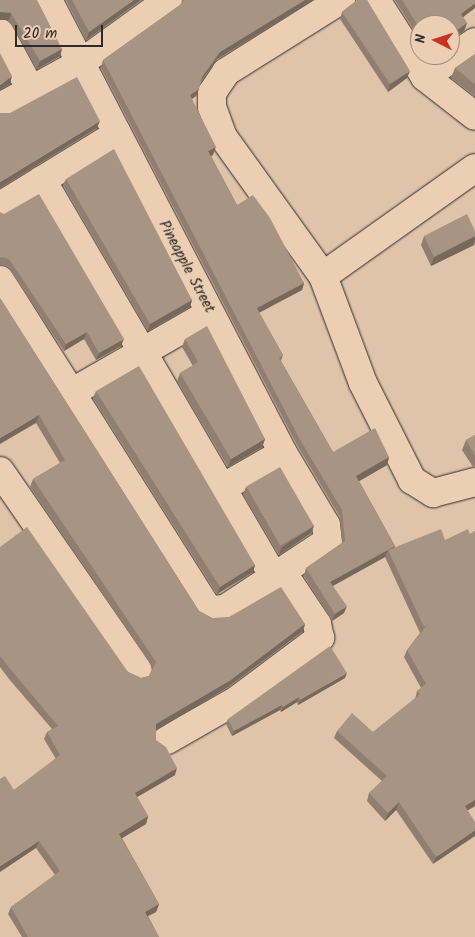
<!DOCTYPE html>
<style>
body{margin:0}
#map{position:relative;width:475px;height:937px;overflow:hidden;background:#e0c4aa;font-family:Kalam,sans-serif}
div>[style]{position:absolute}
.roads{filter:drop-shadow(0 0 1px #2b2b2b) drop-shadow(0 0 1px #2b2b2b)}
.minor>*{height:28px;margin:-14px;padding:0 14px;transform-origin:14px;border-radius:14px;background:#ecceb2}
.wall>*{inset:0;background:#907f70}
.shaded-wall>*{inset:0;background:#76685b}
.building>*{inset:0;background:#a89482;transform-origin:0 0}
span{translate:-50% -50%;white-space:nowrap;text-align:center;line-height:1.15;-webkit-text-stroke:4.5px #ecceb2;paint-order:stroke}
.street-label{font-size:15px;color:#2b2b2b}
.north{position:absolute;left:410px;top:15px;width:50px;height:50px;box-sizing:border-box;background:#ecceb2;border:1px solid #9f8d7c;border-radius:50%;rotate:275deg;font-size:14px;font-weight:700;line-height:20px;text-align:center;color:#2b2b2b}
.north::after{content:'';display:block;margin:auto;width:18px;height:22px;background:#c8321e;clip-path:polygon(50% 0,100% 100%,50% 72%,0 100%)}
.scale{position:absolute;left:15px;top:25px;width:88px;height:22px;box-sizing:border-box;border:2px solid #2b2b2b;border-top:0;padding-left:6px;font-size:15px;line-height:18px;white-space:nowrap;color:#2b2b2b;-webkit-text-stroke:4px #ecceb2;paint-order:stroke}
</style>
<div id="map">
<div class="roads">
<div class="minor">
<div style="left:376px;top:0;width:91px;rotate:57.5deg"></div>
<div style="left:425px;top:77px;width:63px;rotate:38deg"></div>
<div style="left:0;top:33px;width:65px;rotate:61.5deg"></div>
<div style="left:425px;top:77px;width:61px;rotate:-35deg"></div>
<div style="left:0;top:107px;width:94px;rotate:-28.8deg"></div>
<div style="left:82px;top:62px;width:106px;rotate:-35.8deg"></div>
<div style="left:475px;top:168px;width:186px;rotate:144.6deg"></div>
<div style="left:323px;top:276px;width:114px;rotate:69.5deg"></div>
<div style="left:363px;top:383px;width:109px;rotate:63.2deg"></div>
<div style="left:412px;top:480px;width:25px;rotate:32deg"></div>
<div style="left:433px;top:493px;width:43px;rotate:-14.7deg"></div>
<div style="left:42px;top:180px;width:462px;rotate:59.7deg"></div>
<div style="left:0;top:206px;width:137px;rotate:-31.6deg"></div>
<div style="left:323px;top:276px;width:171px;rotate:-125.7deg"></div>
<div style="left:223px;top:137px;width:32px;rotate:-110deg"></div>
<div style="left:212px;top:107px;width:14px;rotate:-90deg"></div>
<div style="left:212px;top:93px;width:25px;rotate:-56deg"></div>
<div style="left:226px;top:72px;width:136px;rotate:-32.1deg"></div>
<div style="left:0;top:280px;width:391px;rotate:57.7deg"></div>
<div style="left:209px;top:610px;width:16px;rotate:-4deg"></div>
<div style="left:225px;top:609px;width:123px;rotate:-33.4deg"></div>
<div style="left:328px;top:541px;width:16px;rotate:-97deg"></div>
<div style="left:326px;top:525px;width:84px;rotate:-120.8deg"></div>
<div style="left:283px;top:453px;width:510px;rotate:-117.42deg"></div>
<div style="left:71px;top:393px;width:160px;rotate:-29.9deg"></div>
<div style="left:0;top:471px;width:242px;rotate:55.3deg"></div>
<div style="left:222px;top:488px;width:70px;rotate:-29.8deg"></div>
<div style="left:167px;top:740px;width:81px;rotate:-29.7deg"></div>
<div style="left:237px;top:700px;width:104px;rotate:-36.8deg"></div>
<div style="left:320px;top:638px;width:14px;rotate:-102deg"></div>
<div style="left:317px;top:624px;width:61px;rotate:-123.7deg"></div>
</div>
</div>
<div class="wall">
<div style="clip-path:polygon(0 0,62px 49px,60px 56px,37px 69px,9px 20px,0 20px)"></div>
<div style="clip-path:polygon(66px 0,141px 0,86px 40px)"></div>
<div style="clip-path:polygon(182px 0,314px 0,217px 59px,201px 82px,196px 96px,192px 99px,213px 155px,211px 156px,237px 205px,304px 283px,302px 290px,259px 313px,283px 355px,281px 361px,333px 452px,389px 457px,387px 465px,359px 481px,395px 546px,394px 548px,445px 540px,470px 534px,475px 531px,475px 806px,467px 810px,433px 864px,396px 810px,385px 821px,367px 801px,369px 793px,382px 781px,334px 738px,337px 731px,373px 732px,415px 699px,417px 691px,421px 688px,404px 657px,407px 650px,420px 633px,385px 557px,333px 586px,344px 613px,332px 621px,304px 576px,306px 568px,342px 543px,340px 517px,297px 445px,101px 68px,103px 60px,180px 5px,182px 3px)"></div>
<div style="clip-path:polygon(357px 0,367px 0,407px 78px,388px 92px,340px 19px,342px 12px,356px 1px)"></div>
<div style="clip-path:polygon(395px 0,475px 0,463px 17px,467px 23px,464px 31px,450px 40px,450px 25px,420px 25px,420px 40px)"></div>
<div style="clip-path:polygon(475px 54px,475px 96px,451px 78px,455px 68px)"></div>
<div style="clip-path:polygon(66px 179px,192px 300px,190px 307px,148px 331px,63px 185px)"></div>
<div style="clip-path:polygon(0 212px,121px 346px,96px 360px,84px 339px,64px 351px,7px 266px,0 265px)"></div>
<div style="clip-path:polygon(475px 231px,475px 241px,474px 245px,431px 266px,421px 245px,424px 236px)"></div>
<div style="clip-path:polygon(0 298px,199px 611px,212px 618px,305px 624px,303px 631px,228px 687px,156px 730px,156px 740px,175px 775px,137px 797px,148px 816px,146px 824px,122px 838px,159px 904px,156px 912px,148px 916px,159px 937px,22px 937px,8px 914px,11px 907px,55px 875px,36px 848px,14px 790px,56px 759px,44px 739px,47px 732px,52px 729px,9px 679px,0 667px,0 547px,128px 672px,141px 678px,149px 676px,153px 668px,30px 487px,33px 479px,60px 463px,36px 423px)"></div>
<div style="clip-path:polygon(185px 339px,265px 439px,262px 447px,228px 467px,177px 381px,180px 373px,193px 366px,182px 347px)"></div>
<div style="clip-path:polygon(96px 391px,255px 565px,253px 572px,217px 594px,93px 398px)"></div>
<div style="clip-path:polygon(475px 435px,475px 468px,473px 467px,462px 450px,466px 440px)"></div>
<div style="clip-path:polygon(246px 487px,314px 526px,311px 533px,279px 555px,243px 494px)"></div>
<div style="clip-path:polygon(345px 678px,298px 705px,297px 702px,281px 712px,280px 710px,232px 736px,226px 724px,228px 719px)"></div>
</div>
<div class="shaded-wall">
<div style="clip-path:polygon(134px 0,141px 0,86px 40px,89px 32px)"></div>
<div style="clip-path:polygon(305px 0,314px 0,217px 59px,199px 84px,202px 77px,220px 52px)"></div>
<div style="clip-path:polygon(475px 3px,475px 8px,458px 21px,461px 14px)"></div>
<div style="clip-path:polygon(0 12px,11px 13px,9px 20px,0 20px)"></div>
<div style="clip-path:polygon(467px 23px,464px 31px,450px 40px,450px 35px)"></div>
<div style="clip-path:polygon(62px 49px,60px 56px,37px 69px,40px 61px)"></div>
<div style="clip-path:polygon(410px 71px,407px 78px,388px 92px,390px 84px)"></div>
<div style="clip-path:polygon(12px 76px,10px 84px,0 90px,0 85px)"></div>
<div style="clip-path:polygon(199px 89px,196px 96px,187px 102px,190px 95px)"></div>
<div style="clip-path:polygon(100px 121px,97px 128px,0 188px,0 182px)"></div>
<div style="clip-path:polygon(216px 147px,213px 155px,206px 159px,208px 151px)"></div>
<div style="clip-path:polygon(475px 236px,475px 241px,474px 245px,431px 266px,434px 257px)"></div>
<div style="clip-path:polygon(304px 283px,302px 290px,254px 315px,257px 308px)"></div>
<div style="clip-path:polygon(192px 300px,190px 307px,148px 331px,150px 324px)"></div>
<div style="clip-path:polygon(87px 332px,84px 339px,64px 351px,66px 344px)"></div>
<div style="clip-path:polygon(124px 339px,121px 346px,96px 360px,99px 353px)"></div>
<div style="clip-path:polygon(39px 415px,36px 423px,0 444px,0 438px)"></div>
<div style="clip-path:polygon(265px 439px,262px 447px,228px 467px,231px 459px)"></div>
<div style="clip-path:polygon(389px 457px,387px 465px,354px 484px,356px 476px)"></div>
<div style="clip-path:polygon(314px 526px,311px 533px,279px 555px,282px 547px)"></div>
<div style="clip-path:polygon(395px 546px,392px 553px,388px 550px,385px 557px,327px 589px,330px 582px)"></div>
<div style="clip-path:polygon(255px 565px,253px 572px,217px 594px,220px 587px)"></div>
<div style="clip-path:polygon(347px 606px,344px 613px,332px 621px,335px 614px)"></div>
<div style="clip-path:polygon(305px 624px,303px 631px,228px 687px,154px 732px,156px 724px)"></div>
<div style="clip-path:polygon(347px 673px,345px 678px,298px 705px,300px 700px)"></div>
<div style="clip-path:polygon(299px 697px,297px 702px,281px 712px,283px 707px)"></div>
<div style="clip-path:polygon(282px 705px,280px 710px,232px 736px,234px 731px)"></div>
<div style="clip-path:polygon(177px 768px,175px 775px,132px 800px,135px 793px)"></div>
<div style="clip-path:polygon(475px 800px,475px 806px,462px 814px,465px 806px)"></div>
<div style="clip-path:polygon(399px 802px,396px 810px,385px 821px,388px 813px)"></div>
<div style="clip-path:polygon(148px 816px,146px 824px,117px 841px,119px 834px)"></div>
<div style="clip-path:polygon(475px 830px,475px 836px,433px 864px,436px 857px)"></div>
<div style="clip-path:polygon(39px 841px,36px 848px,0 872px,0 866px)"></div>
<div style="clip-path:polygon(159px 904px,156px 912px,142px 919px,145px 912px)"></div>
</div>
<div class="building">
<div style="clip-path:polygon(0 0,37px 0,62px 49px,40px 61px,11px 13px,0 12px)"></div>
<div style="clip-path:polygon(72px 0,134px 0,89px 32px)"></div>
<div style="clip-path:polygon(184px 0,305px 0,220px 52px,202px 77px,199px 89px,190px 95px,216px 147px,208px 151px,237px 205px,253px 195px,270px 218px,304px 283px,257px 308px,283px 355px,279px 358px,333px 452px,375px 428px,389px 457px,356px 476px,395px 546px,330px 582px,347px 606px,335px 614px,306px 568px,345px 541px,342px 510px,299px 438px,103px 60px,180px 5px)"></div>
<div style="clip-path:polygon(357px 0,367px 0,410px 71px,390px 84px,342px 12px)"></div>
<div style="clip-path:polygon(402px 0,475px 0,475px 3px,461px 14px,467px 23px,450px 35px,450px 25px,420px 25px,420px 29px)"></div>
<div style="clip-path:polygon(0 53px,12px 76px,0 85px)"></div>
<div style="clip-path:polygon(475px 54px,475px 84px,455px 68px)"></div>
<div style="clip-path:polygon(77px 77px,100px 121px,0 182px,0 113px,10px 113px)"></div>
<div style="clip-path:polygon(114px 149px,192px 300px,150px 324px,66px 179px)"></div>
<div style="clip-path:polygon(39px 194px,124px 339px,99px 353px,87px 332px,66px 344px,9px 259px,2px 257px,0 258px,0 212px,4px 214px)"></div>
<div style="clip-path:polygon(467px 214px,475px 231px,475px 236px,434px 257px,424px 236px)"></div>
<div style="clip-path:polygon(0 298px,199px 611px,212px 618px,229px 617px,281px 587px,305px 624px,231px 680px,156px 724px,156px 740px,166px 747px,177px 768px,135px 793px,148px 816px,119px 834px,159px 904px,145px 912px,159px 937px,28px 937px,11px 907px,60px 871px,39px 841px,0 866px,0 779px,5px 776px,14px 790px,60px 755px,47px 732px,58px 726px,12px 671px,0 656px,0 547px,27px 527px,128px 672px,141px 678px,149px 676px,156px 662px,33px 479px,65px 460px,39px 415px,0 438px)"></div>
<div style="clip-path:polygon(207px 326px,265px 439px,231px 459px,180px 373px,198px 362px,185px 339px)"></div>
<div style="clip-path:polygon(139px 366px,255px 565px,220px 587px,96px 391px)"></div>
<div style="clip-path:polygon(475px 435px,475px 456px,466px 440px)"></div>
<div style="left:280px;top:467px;width:68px;height:39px;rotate:60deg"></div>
<div style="clip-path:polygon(441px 529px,445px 540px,468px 529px,470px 534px,475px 531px,475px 800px,465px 806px,475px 822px,475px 830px,436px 857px,399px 802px,388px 813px,369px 793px,387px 776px,337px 731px,352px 713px,373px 732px,420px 694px,417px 691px,426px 684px,407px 650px,428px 624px,424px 627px,388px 550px)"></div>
<div style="clip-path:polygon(330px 646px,347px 673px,300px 700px,299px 697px,283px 707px,282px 705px,234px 731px,228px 719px)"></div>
</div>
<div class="street-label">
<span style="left:186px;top:267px;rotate:62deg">Pineapple Street</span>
</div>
<div class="north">N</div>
<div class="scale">20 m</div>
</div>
